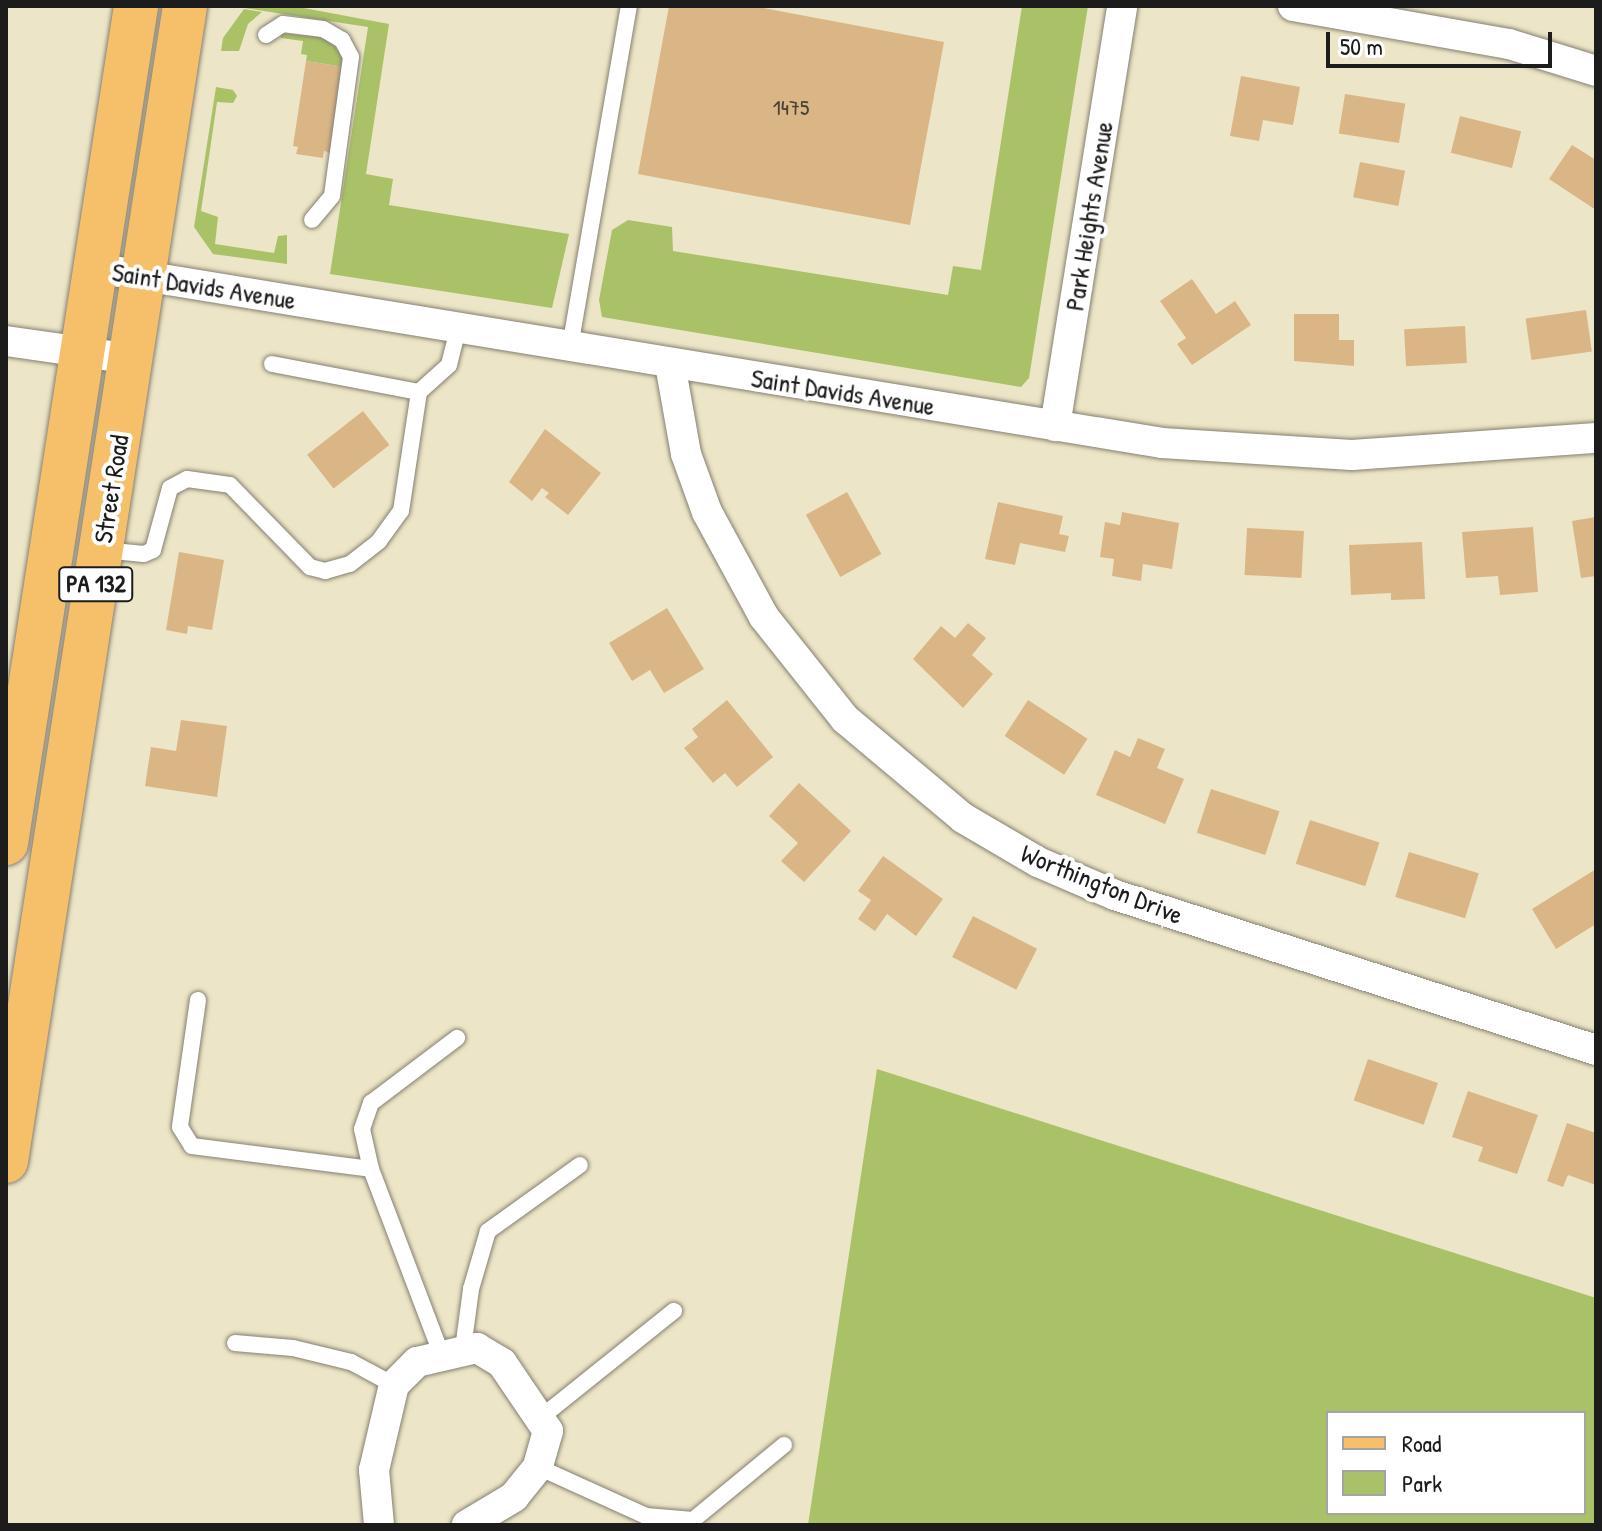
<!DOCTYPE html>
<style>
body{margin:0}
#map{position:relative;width:1602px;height:1531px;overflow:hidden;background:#ede5c7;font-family:"Patrick Hand",sans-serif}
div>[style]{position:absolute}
.green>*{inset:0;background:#a9c267}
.building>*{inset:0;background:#dab687;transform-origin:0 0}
.roads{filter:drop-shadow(0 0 2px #848072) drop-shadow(0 0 2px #848072)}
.service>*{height:16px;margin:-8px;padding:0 8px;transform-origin:8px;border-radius:8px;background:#fff}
.minor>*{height:30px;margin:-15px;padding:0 15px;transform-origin:15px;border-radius:15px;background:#fff}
.primary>*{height:44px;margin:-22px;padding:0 22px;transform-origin:22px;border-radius:22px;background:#f6c06b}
span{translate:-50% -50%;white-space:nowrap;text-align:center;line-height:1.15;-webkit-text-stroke:8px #fff;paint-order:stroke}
.number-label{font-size:22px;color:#4c4237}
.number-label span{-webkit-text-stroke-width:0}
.shield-label span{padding:2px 6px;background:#fff;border:2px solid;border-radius:6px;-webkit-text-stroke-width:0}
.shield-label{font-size:24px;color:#1c1c1c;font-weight:700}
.street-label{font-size:26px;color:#1c1c1c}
.frame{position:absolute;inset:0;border:8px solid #1c1c1c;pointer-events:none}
.legend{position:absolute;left:1326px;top:1411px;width:260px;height:104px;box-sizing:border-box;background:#fff;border:2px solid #a4a4a4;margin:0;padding:10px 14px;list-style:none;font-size:24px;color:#1c1c1c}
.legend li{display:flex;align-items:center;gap:16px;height:40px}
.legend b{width:40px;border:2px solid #a4a4a4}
.scale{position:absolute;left:1326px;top:32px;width:226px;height:36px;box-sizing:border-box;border:4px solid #1c1c1c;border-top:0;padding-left:10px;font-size:24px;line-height:28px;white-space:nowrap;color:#1c1c1c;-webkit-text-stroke:6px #fff;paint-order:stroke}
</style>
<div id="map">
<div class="green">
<div style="clip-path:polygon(293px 6px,389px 24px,366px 174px,393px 179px,389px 205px,569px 234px,552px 308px,330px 274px,368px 27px,245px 8px)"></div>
<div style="clip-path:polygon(1022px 6px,1088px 6px,1029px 378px,1021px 387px,602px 317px,599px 300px,612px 230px,628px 220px,672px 227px,673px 251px,948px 295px,953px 266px,981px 270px)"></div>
<div style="clip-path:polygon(244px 9px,262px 12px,248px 24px,239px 51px,221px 51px,223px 38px)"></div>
<div style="clip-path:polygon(280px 33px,327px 38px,345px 58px,344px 67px,306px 61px,307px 55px,301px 54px,303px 41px,281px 38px)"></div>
<div style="clip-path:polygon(216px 87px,233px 90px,237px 96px,233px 103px,217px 102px,201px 211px,218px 217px,215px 244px,274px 253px,278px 236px,287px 235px,287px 264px,213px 254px,194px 227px)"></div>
<div style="clip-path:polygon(evenodd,877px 1069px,1596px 1298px,1596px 1525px,808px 1525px,877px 1069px,1328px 1413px,1584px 1413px,1584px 1513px,1328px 1513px,1328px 1413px)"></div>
</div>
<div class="building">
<div style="clip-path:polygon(669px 6px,753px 6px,944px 42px,910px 225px,638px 174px)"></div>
<div style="clip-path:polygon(306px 61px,344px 67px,331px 153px,324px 151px,323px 158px,296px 154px,298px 147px,293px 146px)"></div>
<div style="clip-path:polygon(1241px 76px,1300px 87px,1293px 125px,1263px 120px,1259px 141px,1230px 136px)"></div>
<div style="left:1345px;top:94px;width:61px;height:40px;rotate:9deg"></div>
<div style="left:1460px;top:116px;width:63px;height:38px;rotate:14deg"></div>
<div style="clip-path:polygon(1572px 145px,1596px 160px,1596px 210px,1549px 179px)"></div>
<div style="left:1360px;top:162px;width:46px;height:36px;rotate:11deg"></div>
<div style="clip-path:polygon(1192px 279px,1216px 314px,1235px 301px,1251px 325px,1192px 365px,1177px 344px,1186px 338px,1160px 301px)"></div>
<div style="left:1586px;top:310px;width:42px;height:61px;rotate:82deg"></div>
<div style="clip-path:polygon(1294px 314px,1339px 314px,1339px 340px,1354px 340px,1354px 366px,1294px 361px)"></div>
<div style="left:1465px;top:326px;width:37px;height:61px;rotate:87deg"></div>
<div style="left:363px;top:411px;width:43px;height:71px;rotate:52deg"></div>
<div style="clip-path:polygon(545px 429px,601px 473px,568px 515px,545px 497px,549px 493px,542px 488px,532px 501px,509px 482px)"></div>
<div style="left:847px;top:492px;width:71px;height:47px;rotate:61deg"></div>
<div style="clip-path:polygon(998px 502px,1063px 516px,1059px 534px,1069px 536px,1065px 552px,1020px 543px,1015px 565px,985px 559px)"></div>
<div style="clip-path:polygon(1122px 512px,1179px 523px,1172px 569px,1143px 564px,1141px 581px,1112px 576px,1114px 559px,1100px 557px,1105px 522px,1120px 525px)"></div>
<div style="clip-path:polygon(1596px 517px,1596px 576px,1581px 578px,1572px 521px)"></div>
<div style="clip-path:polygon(1533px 527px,1538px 592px,1500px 595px,1498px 576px,1466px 578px,1462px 532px)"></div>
<div style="left:1247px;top:528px;width:57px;height:47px;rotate:3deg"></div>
<div style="clip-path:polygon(1422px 542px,1425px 599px,1391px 600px,1391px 593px,1351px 595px,1349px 545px)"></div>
<div style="clip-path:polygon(179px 552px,224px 560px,212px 630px,188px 626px,187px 634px,166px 630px)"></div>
<div style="clip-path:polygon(667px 608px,704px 669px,664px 693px,650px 670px,632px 681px,609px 643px)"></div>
<div style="clip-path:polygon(968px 623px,986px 638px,972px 655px,993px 674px,963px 708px,913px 659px,941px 626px,955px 638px)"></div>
<div style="clip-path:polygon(727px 700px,773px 757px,737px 787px,725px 773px,713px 783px,684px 748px,698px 737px,692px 729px)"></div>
<div style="left:1028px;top:700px;width:71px;height:43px;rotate:33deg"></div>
<div style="clip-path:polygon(181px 720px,227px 726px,217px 797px,145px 786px,151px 747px,176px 751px)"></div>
<div style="clip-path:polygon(1138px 738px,1165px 749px,1157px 768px,1184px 779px,1165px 824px,1096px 795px,1115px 750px,1130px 757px)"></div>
<div style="clip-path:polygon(799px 783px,851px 831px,804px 882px,781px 861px,798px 843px,769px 816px)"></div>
<div style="left:1211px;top:789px;width:72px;height:46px;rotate:18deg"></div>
<div style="left:1310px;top:820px;width:73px;height:46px;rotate:18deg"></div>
<div style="left:1409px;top:852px;width:73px;height:47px;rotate:17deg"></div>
<div style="clip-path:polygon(883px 856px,943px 899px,916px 936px,887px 914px,875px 931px,858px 919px,871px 900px,858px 891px)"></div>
<div style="clip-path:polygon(1596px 869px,1596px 924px,1556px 949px,1532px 909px)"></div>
<div style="left:973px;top:916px;width:72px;height:46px;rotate:27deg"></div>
<div style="left:1368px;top:1059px;width:74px;height:44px;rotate:19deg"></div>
<div style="clip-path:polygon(1468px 1091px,1538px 1115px,1517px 1174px,1478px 1161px,1483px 1147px,1452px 1137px)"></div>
<div style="clip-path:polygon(1567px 1123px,1596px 1133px,1596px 1185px,1568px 1175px,1563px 1187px,1547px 1181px)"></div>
</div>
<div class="roads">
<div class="service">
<div style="left:266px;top:35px;width:20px;rotate:-33deg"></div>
<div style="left:283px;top:24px;width:40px;rotate:7.1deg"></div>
<div style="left:323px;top:29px;width:22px;rotate:30deg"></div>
<div style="left:342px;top:40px;width:19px;rotate:62deg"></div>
<div style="left:351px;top:57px;width:140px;rotate:97.8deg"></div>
<div style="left:332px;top:196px;width:31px;rotate:130deg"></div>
<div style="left:570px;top:347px;width:346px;rotate:-80.2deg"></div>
<div style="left:272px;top:364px;width:150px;rotate:10.8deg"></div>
<div style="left:103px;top:550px;width:41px;rotate:5.6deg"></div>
<div style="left:144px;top:554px;width:10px;rotate:-24deg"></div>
<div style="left:153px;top:550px;width:64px;rotate:-74.7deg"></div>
<div style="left:170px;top:488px;width:19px;rotate:-28deg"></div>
<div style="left:187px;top:479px;width:43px;rotate:7.9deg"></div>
<div style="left:230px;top:485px;width:115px;rotate:45.7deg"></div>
<div style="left:310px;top:567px;width:16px;rotate:15deg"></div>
<div style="left:325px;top:571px;width:26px;rotate:-16deg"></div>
<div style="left:350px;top:564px;width:37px;rotate:-38deg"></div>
<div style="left:379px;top:541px;width:37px;rotate:-54deg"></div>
<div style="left:401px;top:511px;width:120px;rotate:-81.4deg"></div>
<div style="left:419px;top:392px;width:40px;rotate:-42deg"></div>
<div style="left:449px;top:365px;width:37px;rotate:-76deg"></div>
<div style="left:198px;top:1000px;width:128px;rotate:98.1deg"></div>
<div style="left:180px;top:1127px;width:22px;rotate:58deg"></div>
<div style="left:192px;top:1146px;width:180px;rotate:7.3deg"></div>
<div style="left:371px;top:1169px;width:197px;rotate:69.2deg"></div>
<div style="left:371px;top:1169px;width:41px;rotate:-102.7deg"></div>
<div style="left:362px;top:1129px;width:28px;rotate:-71deg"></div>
<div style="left:371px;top:1103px;width:108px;rotate:-37.1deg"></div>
<div style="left:235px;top:1343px;width:58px;rotate:4.9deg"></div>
<div style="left:293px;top:1348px;width:60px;rotate:13.6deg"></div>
<div style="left:351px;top:1362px;width:49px;rotate:28.1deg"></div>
<div style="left:463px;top:1349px;width:61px;rotate:-82.4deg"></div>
<div style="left:471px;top:1289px;width:60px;rotate:-73.7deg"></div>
<div style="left:488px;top:1231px;width:113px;rotate:-35.7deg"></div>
<div style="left:539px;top:1419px;width:173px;rotate:-38.7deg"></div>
<div style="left:538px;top:1467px;width:119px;rotate:24.4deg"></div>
<div style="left:646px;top:1516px;width:47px;rotate:4.9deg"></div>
<div style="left:693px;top:1520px;width:118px;rotate:-39.5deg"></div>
</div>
<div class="minor">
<div style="left:1293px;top:6px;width:219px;rotate:10deg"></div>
<div style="left:1509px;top:44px;width:91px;rotate:17.2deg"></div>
<div style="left:95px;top:268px;width:1081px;rotate:9.31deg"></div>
<div style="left:1162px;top:443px;width:190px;rotate:3.6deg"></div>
<div style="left:1352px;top:455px;width:245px;rotate:-4deg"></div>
<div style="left:6px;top:341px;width:126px;rotate:8.2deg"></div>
<div style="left:670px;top:364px;width:91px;rotate:79.9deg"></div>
<div style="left:686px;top:454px;width:62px;rotate:70.1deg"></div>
<div style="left:707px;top:512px;width:119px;rotate:61.5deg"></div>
<div style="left:764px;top:617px;width:130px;rotate:51.5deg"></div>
<div style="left:845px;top:719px;width:154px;rotate:40deg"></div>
<div style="left:963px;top:818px;width:87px;rotate:30.4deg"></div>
<div style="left:1038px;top:862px;width:84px;rotate:23.2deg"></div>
<div style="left:1115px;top:895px;width:505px;rotate:17.86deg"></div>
<div style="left:1055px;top:426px;width:425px;rotate:-80.9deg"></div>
<div style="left:379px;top:1525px;width:55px;rotate:-95.2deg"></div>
<div style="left:374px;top:1470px;width:87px;rotate:-76.8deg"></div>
<div style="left:394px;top:1385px;width:33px;rotate:-45deg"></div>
<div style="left:417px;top:1362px;width:62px;rotate:-13.1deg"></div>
<div style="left:477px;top:1348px;width:29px;rotate:31deg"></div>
<div style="left:502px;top:1363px;width:82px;rotate:55.9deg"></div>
<div style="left:548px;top:1431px;width:37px;rotate:106deg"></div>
<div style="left:538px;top:1467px;width:38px;rotate:129deg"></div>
<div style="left:514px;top:1497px;width:55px;rotate:149.2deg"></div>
</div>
<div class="primary">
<div style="left:6px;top:843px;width:847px;rotate:-81.17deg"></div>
<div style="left:6px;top:1161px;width:1169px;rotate:-81.19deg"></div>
</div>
</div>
<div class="number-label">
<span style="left:791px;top:108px">1475</span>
</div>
<div class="shield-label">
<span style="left:96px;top:584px">PA 132</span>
</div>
<div class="street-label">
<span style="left:1089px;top:216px;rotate:-81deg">Park Heights Avenue</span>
<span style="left:204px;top:286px;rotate:9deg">Saint Davids Avenue</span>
<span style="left:843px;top:392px;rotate:9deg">Saint Davids Avenue</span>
<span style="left:111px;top:489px;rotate:-81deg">Street Road</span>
<span style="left:1102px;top:884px;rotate:22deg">Worthington Drive</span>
</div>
<div class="frame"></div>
<ul class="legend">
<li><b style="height:10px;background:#f6c06b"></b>Road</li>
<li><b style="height:22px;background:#a9c267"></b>Park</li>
</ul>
<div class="scale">50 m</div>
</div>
